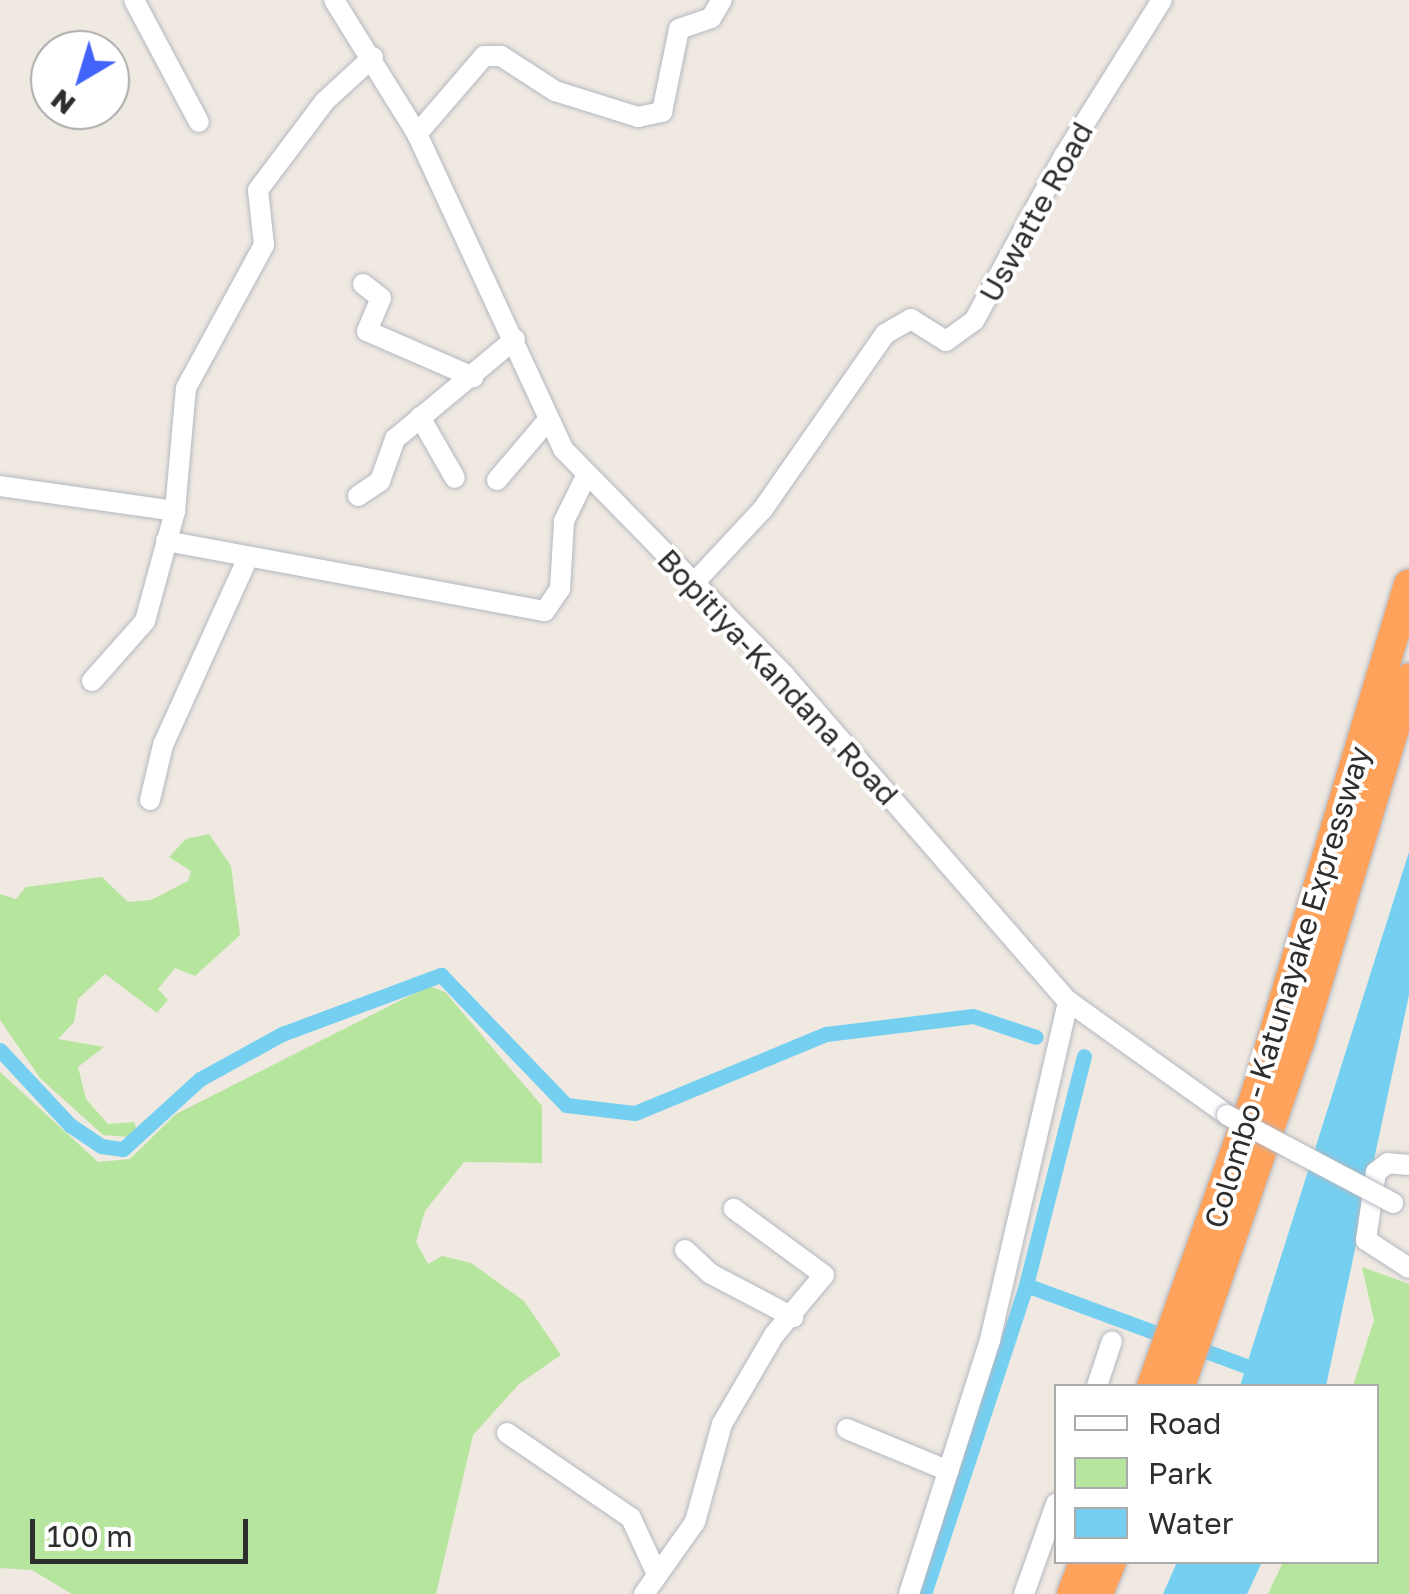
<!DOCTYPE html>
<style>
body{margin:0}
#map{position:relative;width:1409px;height:1594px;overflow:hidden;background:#efe9e1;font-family:"Golos Text",sans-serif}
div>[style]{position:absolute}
.green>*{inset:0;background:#b6e59e}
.water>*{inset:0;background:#75cff0}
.canal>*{height:15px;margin:-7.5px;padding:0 7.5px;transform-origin:7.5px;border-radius:7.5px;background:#75cff0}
.roads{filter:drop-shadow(0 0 2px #b4b7c1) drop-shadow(0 0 2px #b4b7c1)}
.minor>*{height:20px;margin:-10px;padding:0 10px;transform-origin:10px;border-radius:10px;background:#fff}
.highway>*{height:30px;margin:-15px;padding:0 15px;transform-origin:15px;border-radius:15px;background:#ffa35c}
.bridges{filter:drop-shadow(0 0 2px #b4b7c1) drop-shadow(0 0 2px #b4b7c1)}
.minor-bridge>*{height:20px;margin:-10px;padding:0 10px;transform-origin:10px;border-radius:10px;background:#fff}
span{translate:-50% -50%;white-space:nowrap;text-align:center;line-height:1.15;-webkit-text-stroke:8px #fff;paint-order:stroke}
.street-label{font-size:30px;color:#2e2e2e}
.legend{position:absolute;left:1054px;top:1384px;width:325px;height:180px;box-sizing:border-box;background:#fff;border:2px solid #ababab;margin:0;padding:12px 18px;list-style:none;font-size:30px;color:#2e2e2e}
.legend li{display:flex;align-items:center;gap:20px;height:50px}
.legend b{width:50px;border:2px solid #ababab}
.north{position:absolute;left:30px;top:30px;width:100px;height:100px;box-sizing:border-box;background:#fff;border:2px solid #ababab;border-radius:50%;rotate:218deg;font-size:28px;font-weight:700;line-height:40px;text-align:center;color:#2e2e2e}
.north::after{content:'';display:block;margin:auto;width:35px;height:45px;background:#4264fb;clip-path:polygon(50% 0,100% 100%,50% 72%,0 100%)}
.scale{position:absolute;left:30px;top:1519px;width:218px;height:45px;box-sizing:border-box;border:5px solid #2e2e2e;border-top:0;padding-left:12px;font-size:30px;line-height:35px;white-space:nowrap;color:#2e2e2e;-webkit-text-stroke:8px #fff;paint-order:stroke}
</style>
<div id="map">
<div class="green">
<div style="clip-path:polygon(209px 834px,231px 866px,240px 935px,195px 976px,175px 968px,158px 989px,168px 1000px,157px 1013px,105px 974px,78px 999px,74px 1022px,58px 1039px,104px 1047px,78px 1067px,86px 1099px,108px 1124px,134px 1122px,137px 1129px,129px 1137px,103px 1135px,40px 1078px,0 1020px,0 894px,16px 899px,26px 887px,102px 877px,128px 902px,151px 900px,188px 881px,191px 871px,169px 857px,186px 839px)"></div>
<div style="clip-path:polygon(429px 986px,445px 992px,542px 1106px,542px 1163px,464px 1162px,425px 1211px,416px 1242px,428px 1264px,442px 1256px,471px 1263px,524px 1301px,561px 1355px,519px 1384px,473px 1435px,436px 1594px,72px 1594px,32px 1570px,0 1568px,0 1072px,98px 1162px,130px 1159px,176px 1114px)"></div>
<div style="clip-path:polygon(1362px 1267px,1409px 1284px,1409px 1594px,1268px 1594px,1283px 1562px,1376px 1562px,1376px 1386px,1353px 1386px,1374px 1320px)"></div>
</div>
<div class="water">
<div style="clip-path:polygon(1409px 852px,1409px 995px,1326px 1386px,1240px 1386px)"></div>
<div style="clip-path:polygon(1177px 1562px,1262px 1562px,1247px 1594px,1163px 1594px)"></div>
</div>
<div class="canal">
<div style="left:0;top:1050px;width:103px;rotate:47deg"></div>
<div style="left:70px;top:1125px;width:37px;rotate:34deg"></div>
<div style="left:101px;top:1146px;width:22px;rotate:8deg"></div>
<div style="left:123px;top:1149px;width:104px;rotate:-42.3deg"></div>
<div style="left:200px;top:1079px;width:94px;rotate:-28.8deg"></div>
<div style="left:282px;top:1034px;width:170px;rotate:-20.4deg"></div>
<div style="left:441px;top:975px;width:180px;rotate:46.1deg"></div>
<div style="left:566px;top:1105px;width:69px;rotate:6.6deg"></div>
<div style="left:635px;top:1113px;width:207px;rotate:-22.5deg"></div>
<div style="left:826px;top:1034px;width:148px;rotate:-7deg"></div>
<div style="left:973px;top:1016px;width:66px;rotate:18.4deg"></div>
<div style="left:1026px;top:1285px;width:252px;rotate:20.2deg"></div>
<div style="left:924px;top:1594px;width:325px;rotate:-71.7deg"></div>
<div style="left:1026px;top:1285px;width:236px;rotate:-75.8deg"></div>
</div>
<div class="roads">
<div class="minor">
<div style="left:134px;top:0;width:138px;rotate:62deg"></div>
<div style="left:334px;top:0;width:158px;rotate:58.2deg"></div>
<div style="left:417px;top:134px;width:347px;rotate:65.1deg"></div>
<div style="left:563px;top:449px;width:318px;rotate:45.6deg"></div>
<div style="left:785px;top:676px;width:431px;rotate:49deg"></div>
<div style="left:1068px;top:1001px;width:196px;rotate:35.6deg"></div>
<div style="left:417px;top:134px;width:103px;rotate:-49.3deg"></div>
<div style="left:484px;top:56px;width:17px"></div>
<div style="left:501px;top:56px;width:64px;rotate:32.9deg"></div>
<div style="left:555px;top:91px;width:87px;rotate:17.4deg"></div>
<div style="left:638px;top:117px;width:25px;rotate:-12deg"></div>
<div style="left:662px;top:112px;width:85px;rotate:-78.4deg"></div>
<div style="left:679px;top:29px;width:34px;rotate:-19deg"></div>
<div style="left:711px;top:18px;width:21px;rotate:-59deg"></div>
<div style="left:363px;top:284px;width:23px;rotate:38deg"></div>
<div style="left:381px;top:298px;width:36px;rotate:113deg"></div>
<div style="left:367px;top:331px;width:116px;rotate:23.5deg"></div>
<div style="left:420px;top:417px;width:70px;rotate:60.2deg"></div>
<div style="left:497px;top:480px;width:80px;rotate:-49.6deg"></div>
<div style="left:0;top:486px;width:177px;rotate:8.1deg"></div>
<div style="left:358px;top:496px;width:27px;rotate:-34deg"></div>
<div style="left:380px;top:481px;width:45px;rotate:-70.3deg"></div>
<div style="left:395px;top:439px;width:156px;rotate:-39.8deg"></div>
<div style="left:166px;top:541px;width:385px;rotate:10.5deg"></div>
<div style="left:545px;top:611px;width:27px;rotate:-56deg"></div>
<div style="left:560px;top:589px;width:68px;rotate:-86.6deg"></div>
<div style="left:564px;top:521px;width:50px;rotate:-63.9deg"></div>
<div style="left:694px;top:583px;width:101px;rotate:-47deg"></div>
<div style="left:763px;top:509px;width:213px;rotate:-55.1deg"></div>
<div style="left:885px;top:334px;width:30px;rotate:-30deg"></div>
<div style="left:911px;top:319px;width:41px;rotate:32.2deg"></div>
<div style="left:946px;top:341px;width:34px;rotate:-36deg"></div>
<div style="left:974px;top:321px;width:188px;rotate:-61.4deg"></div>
<div style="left:1064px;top:156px;width:184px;rotate:-57.9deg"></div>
<div style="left:92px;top:681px;width:80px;rotate:-48.5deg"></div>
<div style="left:145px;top:621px;width:114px;rotate:-74.7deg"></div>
<div style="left:175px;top:511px;width:123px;rotate:-84.9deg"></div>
<div style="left:186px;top:388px;width:163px;rotate:-61.4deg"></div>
<div style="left:264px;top:245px;width:55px;rotate:-96.2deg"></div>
<div style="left:258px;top:190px;width:111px;rotate:-53deg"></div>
<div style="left:325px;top:101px;width:65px;rotate:-42.5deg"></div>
<div style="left:150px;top:800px;width:57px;rotate:-76.7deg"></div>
<div style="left:163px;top:745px;width:203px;rotate:-65.6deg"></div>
<div style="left:1409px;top:1165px;width:21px;rotate:-175deg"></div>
<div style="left:1388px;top:1163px;width:15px;rotate:143deg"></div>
<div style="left:1376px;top:1172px;width:69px;rotate:98.4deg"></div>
<div style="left:1366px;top:1240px;width:51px;rotate:33.1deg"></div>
<div style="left:685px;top:1250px;width:35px;rotate:43deg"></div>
<div style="left:711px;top:1274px;width:93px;rotate:27.7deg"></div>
<div style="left:1097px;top:1386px;width:47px;rotate:-71.6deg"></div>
<div style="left:847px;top:1429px;width:110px;rotate:22.4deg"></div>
<div style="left:507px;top:1433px;width:150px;rotate:34.4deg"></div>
<div style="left:631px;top:1518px;width:57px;rotate:65.2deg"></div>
<div style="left:644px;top:1594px;width:88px;rotate:-54.7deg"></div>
<div style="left:695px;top:1522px;width:102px;rotate:-74.6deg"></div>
<div style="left:722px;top:1424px;width:103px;rotate:-59.7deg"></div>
<div style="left:774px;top:1335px;width:78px;rotate:-50.2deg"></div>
<div style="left:824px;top:1275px;width:112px;rotate:-143.7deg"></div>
<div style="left:909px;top:1594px;width:267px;rotate:-72.3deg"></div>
<div style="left:990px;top:1340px;width:348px;rotate:-77deg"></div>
<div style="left:1024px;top:1594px;width:96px;rotate:-70.4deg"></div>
</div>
<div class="highway">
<div style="left:1152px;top:1386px;width:310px;rotate:-70.4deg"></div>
<div style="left:1256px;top:1094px;width:532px;rotate:-73.3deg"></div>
<div style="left:1180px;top:1386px;width:363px;rotate:-70.9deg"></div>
<div style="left:1299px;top:1043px;width:381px;rotate:-73.2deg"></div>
<div style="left:1072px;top:1594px;width:34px;rotate:-69deg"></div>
<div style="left:1098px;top:1594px;width:35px;rotate:-68deg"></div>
</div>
</div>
<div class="bridges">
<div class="minor-bridge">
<div style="left:1227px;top:1115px;width:188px;rotate:27.9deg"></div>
</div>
</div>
<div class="street-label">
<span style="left:1036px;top:212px;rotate:-61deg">Uswatte Road</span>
<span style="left:778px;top:677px;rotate:47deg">Bopitiya-Kandana Road</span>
<span style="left:1287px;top:987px;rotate:-73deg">Colombo - Katunayake Expressway</span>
</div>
<ul class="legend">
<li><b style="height:12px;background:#fff"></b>Road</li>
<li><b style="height:28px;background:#b6e59e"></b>Park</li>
<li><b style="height:28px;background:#75cff0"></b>Water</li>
</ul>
<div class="north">N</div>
<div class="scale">100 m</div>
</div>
